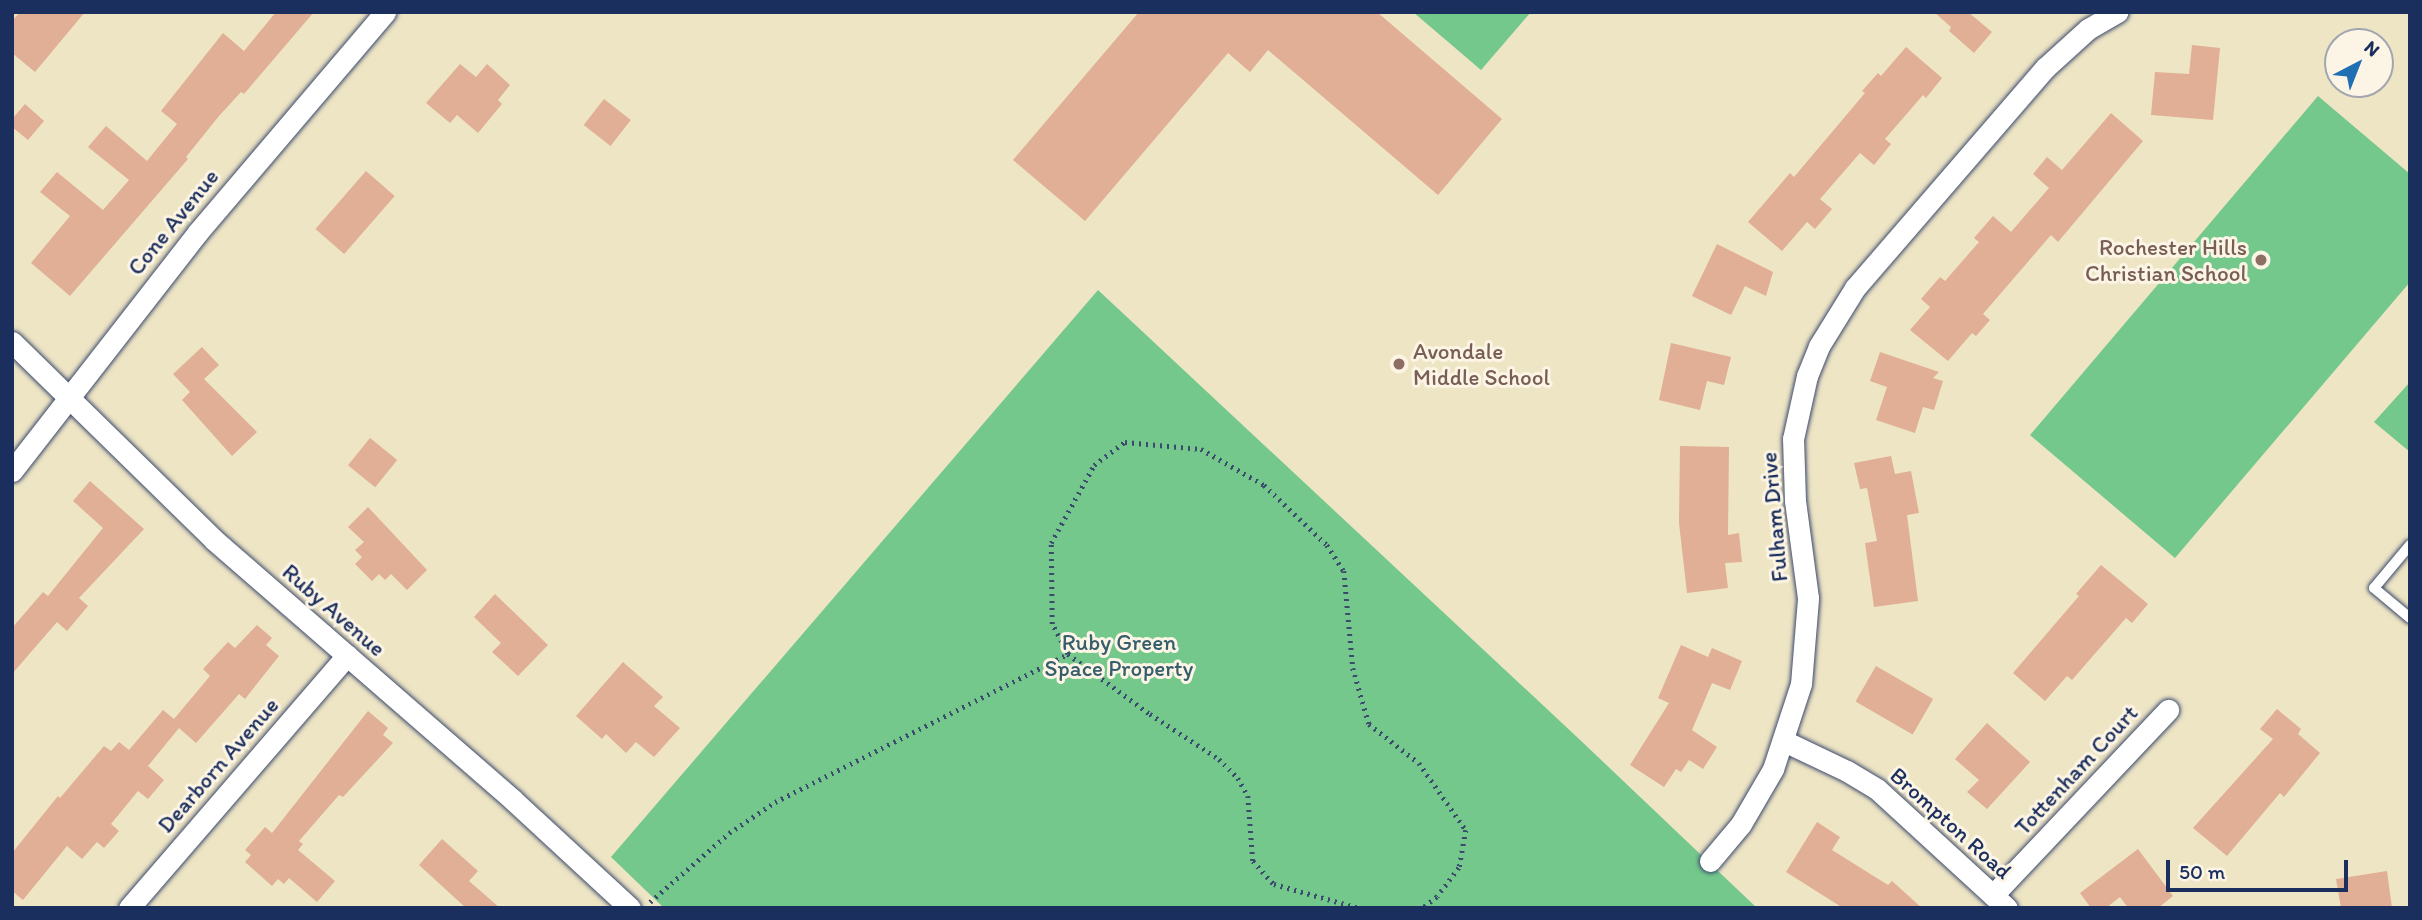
<!DOCTYPE html>
<style>
body{margin:0}
#map{position:relative;width:2422px;height:920px;overflow:hidden;background:#eee5c5;font-family:Itim,sans-serif}
div>[style]{position:absolute}
.green>*{inset:0;background:#74c88c}
.building>*{inset:0;background:#e0af95;transform-origin:0 0}
.path>*{height:4.5px;margin-top:-2.25px;transform-origin:0;background:repeating-linear-gradient(90deg,#3b4a6d 0 2px,transparent 0 7px)}
.roads{filter:drop-shadow(0 0 2px #3b4a6d) drop-shadow(0 0 2px #3b4a6d)}
.lane>*{height:10px;margin:-5px;padding:0 5px;transform-origin:5px;border-radius:5px;background:#fff}
.street>*{height:21px;margin:-10.5px;padding:0 10.5px;transform-origin:10.5px;border-radius:10.5px;background:#fff}
.dots>*{width:19px;height:19px;translate:-50% -50%;box-sizing:border-box;border:4px solid #fcf5e5;border-radius:50%}
span{translate:-50% -50%;white-space:nowrap;text-align:center;line-height:1.15;-webkit-text-stroke:6px #fcf5e5;paint-order:stroke}
.street-label{font-size:23px;color:#1b2f5e}
.education-label{font-size:23px;color:#785e54}
.right{translate:-100% -50%;text-align:right}
.left{translate:0 -50%;text-align:left}
.park-label{font-size:23px;color:#365d6c}
.frame{position:absolute;inset:0;border:14px solid #1b2f5e;pointer-events:none}
.north{position:absolute;left:2324px;top:28px;width:70px;height:70px;box-sizing:border-box;background:#fcf5e5;border:2px solid #a2a6af;border-radius:50%;rotate:42deg;font-size:19px;font-weight:700;line-height:28px;text-align:center;color:#1b2f5e}
.north::after{content:'';display:block;margin:auto;width:24px;height:32px;background:#1f6fb2;clip-path:polygon(50% 0,100% 100%,50% 72%,0 100%)}
.scale{position:absolute;left:2166px;top:860px;width:182px;height:32px;box-sizing:border-box;border:4px solid #1b2f5e;border-top:0;padding-left:9px;font-size:21px;line-height:24px;white-space:nowrap;color:#1b2f5e;-webkit-text-stroke:5px #fcf5e5;paint-order:stroke}
</style>
<div id="map">
<div class="green">
<div style="clip-path:polygon(1413px 12px,1531px 12px,1481px 70px)"></div>
<div style="clip-path:polygon(2318px 96px,2410px 174px,2410px 282px,2175px 558px,2030px 435px)"></div>
<div style="clip-path:polygon(1098px 290px,1578px 738px,1757px 908px,664px 908px,611px 857px)"></div>
<div style="clip-path:polygon(2410px 382px,2410px 452px,2374px 422px)"></div>
</div>
<div class="building">
<div style="clip-path:polygon(20px 12px,85px 12px,35px 72px,12px 53px,12px 21px)"></div>
<div style="clip-path:polygon(276px 12px,314px 12px,244px 94px,241px 92px,219px 116px,186px 157px,188px 159px,70px 296px,31px 263px,70px 216px,40px 192px,57px 172px,103px 210px,129px 180px,88px 147px,106px 126px,147px 161px,177px 124px,161px 111px,223px 33px,244px 51px)"></div>
<div style="clip-path:polygon(1139px 12px,1377px 12px,1502px 119px,1438px 195px,1268px 50px,1250px 72px,1228px 53px,1085px 221px,1013px 160px)"></div>
<div style="clip-path:polygon(1934px 12px,1968px 12px,1992px 32px,1974px 53px,1949px 31px,1951px 27px)"></div>
<div style="clip-path:polygon(2192px 45px,2220px 48px,2213px 120px,2151px 115px,2155px 72px,2189px 74px)"></div>
<div style="clip-path:polygon(1906px 47px,1942px 78px,1926px 98px,1923px 95px,1885px 139px,1891px 144px,1874px 165px,1860px 153px,1820px 199px,1832px 209px,1815px 229px,1807px 222px,1782px 251px,1748px 222px,1790px 173px,1794px 177px,1865px 93px,1862px 91px,1878px 73px,1881px 76px)"></div>
<div style="clip-path:polygon(460px 64px,476px 77px,487px 64px,510px 85px,498px 100px,502px 104px,478px 133px,457px 115px,450px 123px,426px 103px)"></div>
<div style="left:604px;top:99px;width:34px;height:33px;rotate:38deg"></div>
<div style="clip-path:polygon(25px 104px,44px 121px,28px 140px,12px 127px,12px 119px)"></div>
<div style="clip-path:polygon(2111px 113px,2143px 141px,2058px 242px,2051px 235px,1983px 314px,1990px 320px,1976px 336px,1972px 333px,1948px 361px,1910px 330px,1930px 307px,1921px 299px,1940px 277px,1945px 281px,1979px 242px,1974px 238px,1993px 216px,2011px 232px,2049px 188px,2033px 174px,2047px 157px,2062px 170px)"></div>
<div style="left:366px;top:171px;width:38px;height:77px;rotate:41deg"></div>
<div style="clip-path:polygon(1717px 244px,1773px 272px,1766px 296px,1745px 286px,1731px 315px,1692px 296px)"></div>
<div style="clip-path:polygon(1671px 343px,1731px 357px,1724px 385px,1707px 381px,1700px 410px,1659px 400px)"></div>
<div style="clip-path:polygon(202px 347px,219px 365px,204px 379px,257px 432px,232px 456px,182px 400px,190px 392px,173px 374px)"></div>
<div style="clip-path:polygon(1880px 352px,1939px 372px,1933px 378px,1943px 381px,1934px 410px,1923px 407px,1915px 433px,1876px 420px,1887px 387px,1870px 381px)"></div>
<div style="left:370px;top:438px;width:35px;height:35px;rotate:39deg"></div>
<div style="clip-path:polygon(1680px 446px,1729px 447px,1728px 535px,1739px 533px,1742px 562px,1725px 563px,1728px 588px,1687px 593px,1679px 523px)"></div>
<div style="clip-path:polygon(1891px 456px,1895px 474px,1911px 471px,1919px 513px,1907px 515px,1918px 601px,1874px 607px,1865px 543px,1877px 541px,1867px 488px,1860px 489px,1854px 463px)"></div>
<div style="clip-path:polygon(90px 481px,144px 529px,79px 598px,88px 606px,67px 631px,57px 622px,12px 674px,12px 628px,43px 592px,48px 596px,103px 528px,73px 501px)"></div>
<div style="clip-path:polygon(368px 507px,427px 570px,407px 590px,391px 574px,385px 580px,379px 574px,372px 581px,355px 564px,362px 557px,355px 550px,364px 542px,348px 527px)"></div>
<div style="clip-path:polygon(2101px 565px,2148px 604px,2132px 623px,2126px 618px,2072px 680px,2067px 676px,2045px 701px,2013px 673px,2079px 596px,2076px 594px)"></div>
<div style="clip-path:polygon(495px 594px,548px 645px,518px 676px,492px 652px,501px 643px,474px 617px)"></div>
<div style="clip-path:polygon(257px 625px,272px 638px,266px 645px,279px 656px,245px 699px,239px 694px,196px 743px,179px 728px,148px 766px,164px 780px,148px 799px,138px 791px,111px 824px,119px 831px,104px 848px,97px 842px,82px 859px,67px 846px,23px 900px,12px 891px,12px 853px,58px 796px,60px 798px,104px 746px,111px 751px,119px 742px,129px 750px,163px 710px,174px 719px,210px 676px,203px 669px,228px 642px,235px 648px)"></div>
<div style="clip-path:polygon(1681px 645px,1708px 657px,1712px 648px,1742px 661px,1730px 690px,1712px 683px,1692px 730px,1717px 747px,1703px 769px,1689px 760px,1681px 772px,1676px 769px,1664px 787px,1630px 765px,1669px 703px,1658px 698px)"></div>
<div style="clip-path:polygon(623px 662px,663px 697px,654px 706px,680px 728px,654px 757px,636px 742px,626px 753px,606px 734px,602px 739px,576px 716px)"></div>
<div style="left:1876px;top:666px;width:66px;height:41px;rotate:30deg"></div>
<div style="clip-path:polygon(2277px 709px,2301px 729px,2298px 734px,2320px 753px,2284px 797px,2280px 793px,2227px 856px,2193px 828px,2273px 739px,2260px 729px)"></div>
<div style="clip-path:polygon(368px 711px,388px 728px,383px 735px,393px 743px,343px 797px,339px 795px,299px 841px,303px 844px,298px 850px,335px 881px,317px 902px,289px 878px,284px 884px,278px 879px,272px 886px,245px 862px,251px 855px,245px 850px,265px 827px,272px 833px)"></div>
<div style="clip-path:polygon(1987px 723px,2030px 762px,1987px 809px,1967px 792px,1979px 780px,1955px 759px)"></div>
<div style="clip-path:polygon(1817px 822px,1840px 837px,1832px 850px,1888px 885px,1892px 881px,1922px 908px,1843px 908px,1786px 872px)"></div>
<div style="clip-path:polygon(442px 839px,478px 871px,469px 881px,500px 908px,466px 908px,419px 865px)"></div>
<div style="clip-path:polygon(2138px 849px,2173px 896px,2158px 908px,2128px 908px,2120px 897px,2106px 908px,2091px 908px,2080px 893px)"></div>
<div style="clip-path:polygon(2387px 871px,2392px 908px,2341px 908px,2336px 879px)"></div>
</div>
<div class="path">
<div style="left:1068px;top:654px;width:34px;rotate:-118deg"></div>
<div style="left:1052px;top:624px;width:81px;rotate:-90.7deg"></div>
<div style="left:1051px;top:543px;width:89px;rotate:-61.1deg"></div>
<div style="left:1094px;top:465px;width:39px;rotate:-37deg"></div>
<div style="left:1125px;top:442px;width:76px;rotate:5.3deg"></div>
<div style="left:1201px;top:449px;width:73px;rotate:29.7deg"></div>
<div style="left:1264px;top:485px;width:87px;rotate:43.6deg"></div>
<div style="left:1327px;top:545px;width:31px;rotate:57deg"></div>
<div style="left:1344px;top:571px;width:97px;rotate:84.7deg"></div>
<div style="left:1353px;top:668px;width:58px;rotate:74.1deg"></div>
<div style="left:1369px;top:724px;width:63px;rotate:38deg"></div>
<div style="left:1419px;top:763px;width:82px;rotate:55deg"></div>
<div style="left:1466px;top:830px;width:39px;rotate:100deg"></div>
<div style="left:1459px;top:868px;width:36px;rotate:127deg"></div>
<div style="left:1437px;top:897px;width:18px;rotate:142deg"></div>
<div style="left:650px;top:902px;width:105px;rotate:-41.1deg"></div>
<div style="left:729px;top:833px;width:55px;rotate:-34deg"></div>
<div style="left:775px;top:802px;width:328px;rotate:-26.8deg"></div>
<div style="left:1068px;top:654px;width:102px;rotate:36.2deg"></div>
<div style="left:1150px;top:714px;width:82px;rotate:33.1deg"></div>
<div style="left:1219px;top:759px;width:27px;rotate:45deg"></div>
<div style="left:1238px;top:778px;width:21px;rotate:61deg"></div>
<div style="left:1248px;top:796px;width:65px;rotate:85.6deg"></div>
<div style="left:1253px;top:861px;width:31px;rotate:48deg"></div>
<div style="left:1274px;top:884px;width:88px;rotate:15.8deg"></div>
</div>
<div class="roads">
<div class="lane">
<div style="left:2410px;top:545px;width:56px;rotate:129.9deg"></div>
<div style="left:2374px;top:588px;width:47px;rotate:39.8deg"></div>
</div>
<div class="street">
<div style="left:12px;top:342px;width:281px;rotate:44.4deg"></div>
<div style="left:213px;top:539px;width:398px;rotate:41deg"></div>
<div style="left:513px;top:800px;width:159px;rotate:42.7deg"></div>
<div style="left:12px;top:471px;width:303px;rotate:-52.1deg"></div>
<div style="left:198px;top:232px;width:289px;rotate:-49.6deg"></div>
<div style="left:1784px;top:741px;width:70px;rotate:25.5deg"></div>
<div style="left:1847px;top:771px;width:35px;rotate:31deg"></div>
<div style="left:1877px;top:789px;width:176px;rotate:42.5deg"></div>
<div style="left:1710px;top:861px;width:48px;rotate:-50deg"></div>
<div style="left:1741px;top:824px;width:64px;rotate:-59.8deg"></div>
<div style="left:1773px;top:769px;width:89px;rotate:-71.8deg"></div>
<div style="left:1801px;top:684px;width:86px;rotate:-85.3deg"></div>
<div style="left:1808px;top:598px;width:98px;rotate:-97.6deg"></div>
<div style="left:1795px;top:501px;width:62px;rotate:-91.8deg"></div>
<div style="left:1793px;top:439px;width:65px;rotate:-77.5deg"></div>
<div style="left:1807px;top:376px;width:32px;rotate:-68deg"></div>
<div style="left:1819px;top:346px;width:68px;rotate:-58.2deg"></div>
<div style="left:1855px;top:288px;width:291px;rotate:-49.2deg"></div>
<div style="left:2045px;top:68px;width:58px;rotate:-42.2deg"></div>
<div style="left:2088px;top:29px;width:34px;rotate:-30deg"></div>
<div style="left:1993px;top:895px;width:255px;rotate:-46.6deg"></div>
<div style="left:129px;top:908px;width:334px;rotate:-49.2deg"></div>
</div>
</div>
<div class="dots">
<div style="left:2261px;top:260px;background:#8d6e63"></div>
<div style="left:1399px;top:364px;background:#8d6e63"></div>
</div>
<div class="street-label">
<span style="left:173px;top:222px;rotate:-51deg">Cone Avenue</span>
<span style="left:1774px;top:517px;rotate:-95deg">Fulham Drive</span>
<span style="left:334px;top:610px;rotate:41deg">Ruby Avenue</span>
<span style="left:218px;top:765px;rotate:-49deg">Dearborn Avenue</span>
<span style="left:2076px;top:770px;rotate:-47deg">Tottenham Court</span>
<span style="left:1951px;top:823px;rotate:42deg">Brompton Road</span>
</div>
<div class="education-label">
<span class="right" style="left:2247px;top:260px">Rochester Hills<br>Christian School</span>
<span class="left" style="left:1413px;top:364px">Avondale<br>Middle School</span>
</div>
<div class="park-label">
<span style="left:1119px;top:655px">Ruby Green<br>Space Property</span>
</div>
<div class="frame"></div>
<div class="north">N</div>
<div class="scale">50 m</div>
</div>
